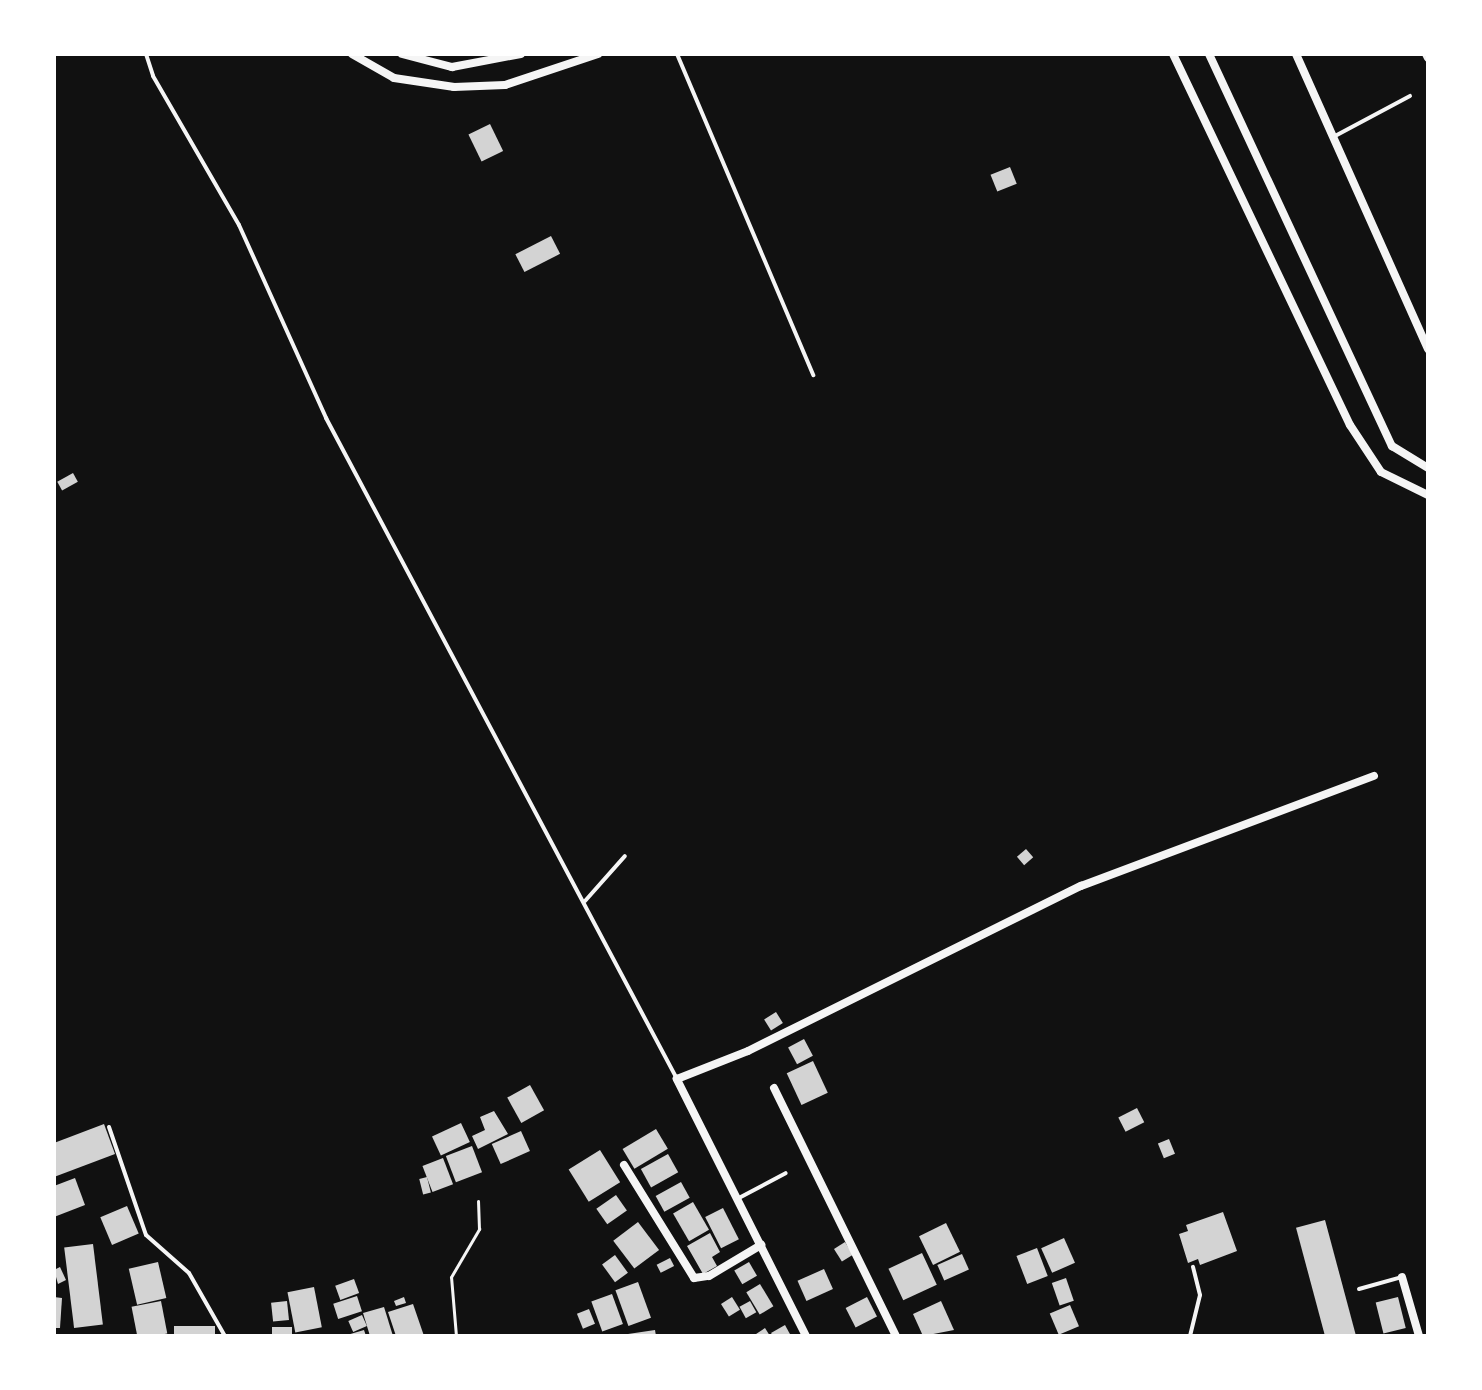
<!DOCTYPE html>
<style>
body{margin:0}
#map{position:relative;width:1482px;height:1390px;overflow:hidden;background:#111;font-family:"Archivo Narrow",sans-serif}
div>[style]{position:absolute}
.building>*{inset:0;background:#d3d3d3;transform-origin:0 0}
.path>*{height:3px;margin:-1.5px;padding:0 1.5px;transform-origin:1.5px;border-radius:1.5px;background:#f5f5f5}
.service>*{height:4px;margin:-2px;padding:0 2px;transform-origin:2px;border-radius:2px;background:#f5f5f5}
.minor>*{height:8px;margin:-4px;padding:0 4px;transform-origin:4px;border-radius:4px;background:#f5f5f5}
span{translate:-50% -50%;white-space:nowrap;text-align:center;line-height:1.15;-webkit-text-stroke:6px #fff;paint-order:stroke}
.frame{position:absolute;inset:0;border:56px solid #fff;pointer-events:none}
</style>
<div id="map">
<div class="building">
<div style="left:490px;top:124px;width:30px;height:24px;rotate:64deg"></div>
<div style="left:1010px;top:167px;width:18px;height:21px;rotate:68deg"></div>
<div style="left:551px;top:236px;width:20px;height:40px;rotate:63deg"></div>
<div style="left:73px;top:473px;width:10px;height:18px;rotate:61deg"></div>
<div style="left:1026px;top:849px;width:11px;height:12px;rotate:49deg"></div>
<div style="left:776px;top:1012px;width:13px;height:14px;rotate:58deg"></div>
<div style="left:804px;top:1039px;width:19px;height:18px;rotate:62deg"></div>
<div style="left:813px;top:1061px;width:35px;height:29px;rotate:65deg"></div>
<div style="left:530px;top:1085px;width:29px;height:26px;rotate:61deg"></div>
<div style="left:1137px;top:1108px;width:16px;height:21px;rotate:63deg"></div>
<div style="clip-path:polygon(494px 1111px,508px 1134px,478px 1149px,472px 1136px,485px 1130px,480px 1117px)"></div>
<div style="left:461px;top:1123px;width:21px;height:32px;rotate:65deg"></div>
<div style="clip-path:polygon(104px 1124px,115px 1154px,54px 1177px,54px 1143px)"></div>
<div style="left:656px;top:1129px;width:23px;height:39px;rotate:59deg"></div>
<div style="left:521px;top:1131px;width:22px;height:32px;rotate:66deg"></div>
<div style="left:1169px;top:1139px;width:16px;height:12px;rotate:68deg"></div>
<div style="left:472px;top:1146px;width:28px;height:28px;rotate:69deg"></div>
<div style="left:600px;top:1150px;width:38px;height:37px;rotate:58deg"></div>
<div style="left:668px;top:1154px;width:21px;height:31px;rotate:61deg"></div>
<div style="left:443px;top:1158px;width:28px;height:22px;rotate:69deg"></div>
<div style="left:427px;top:1177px;width:16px;height:8px;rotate:76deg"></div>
<div style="clip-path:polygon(75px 1178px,85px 1205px,54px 1217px,54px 1186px)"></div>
<div style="left:681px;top:1182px;width:18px;height:29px;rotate:61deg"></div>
<div style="left:616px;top:1195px;width:19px;height:24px;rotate:55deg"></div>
<div style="left:693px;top:1202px;width:32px;height:23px;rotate:60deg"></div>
<div style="left:127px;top:1206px;width:30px;height:29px;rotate:67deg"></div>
<div style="left:723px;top:1208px;width:35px;height:20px;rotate:63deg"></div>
<div style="clip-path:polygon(1223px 1212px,1237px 1251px,1200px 1265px,1198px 1259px,1188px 1263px,1179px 1234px,1188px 1231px,1186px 1225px)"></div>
<div style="left:1325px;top:1220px;width:120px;height:30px;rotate:75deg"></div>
<div style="left:638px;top:1222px;width:35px;height:31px;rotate:53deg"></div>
<div style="left:946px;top:1223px;width:32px;height:30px;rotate:64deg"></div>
<div style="clip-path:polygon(710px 1233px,720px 1252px,712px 1257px,717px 1266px,703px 1274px,687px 1246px)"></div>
<div style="left:1064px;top:1238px;width:27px;height:25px;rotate:66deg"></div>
<div style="left:845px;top:1242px;width:15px;height:13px;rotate:58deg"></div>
<div style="left:93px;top:1244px;width:81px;height:29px;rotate:83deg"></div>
<div style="left:1037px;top:1248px;width:30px;height:22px;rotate:69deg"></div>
<div style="left:922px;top:1253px;width:35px;height:37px;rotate:65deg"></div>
<div style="left:962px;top:1254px;width:17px;height:27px;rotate:66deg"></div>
<div style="left:615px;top:1255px;width:22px;height:16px;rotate:54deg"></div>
<div style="left:670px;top:1258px;width:9px;height:15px;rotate:63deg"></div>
<div style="left:158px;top:1262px;width:37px;height:30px;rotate:77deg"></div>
<div style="left:749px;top:1262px;width:16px;height:17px;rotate:60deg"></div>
<div style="clip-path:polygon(60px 1267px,66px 1280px,58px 1284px,54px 1270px)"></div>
<div style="left:824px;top:1269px;width:22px;height:29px;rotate:66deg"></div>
<div style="left:1066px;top:1278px;width:24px;height:15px;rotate:71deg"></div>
<div style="left:354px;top:1279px;width:15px;height:20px;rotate:70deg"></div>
<div style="left:638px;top:1282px;width:38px;height:24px;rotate:70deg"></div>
<div style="left:760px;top:1284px;width:26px;height:16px;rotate:59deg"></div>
<div style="left:314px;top:1287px;width:41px;height:27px;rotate:79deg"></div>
<div style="left:612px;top:1294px;width:32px;height:22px;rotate:70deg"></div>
<div style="left:357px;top:1296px;width:16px;height:25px;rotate:72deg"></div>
<div style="clip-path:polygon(54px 1297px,62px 1298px,60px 1328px,54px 1328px)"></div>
<div style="clip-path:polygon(404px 1297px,406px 1303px,396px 1306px,394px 1301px)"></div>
<div style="left:732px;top:1297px;width:15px;height:13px;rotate:58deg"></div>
<div style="left:867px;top:1297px;width:22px;height:24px;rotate:63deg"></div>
<div style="left:1398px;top:1297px;width:32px;height:23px;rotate:76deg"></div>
<div style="left:161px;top:1301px;width:33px;height:30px;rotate:79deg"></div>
<div style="left:287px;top:1301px;width:19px;height:16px;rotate:84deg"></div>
<div style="left:750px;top:1301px;width:13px;height:12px;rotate:61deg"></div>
<div style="clip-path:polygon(941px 1301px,954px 1330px,923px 1336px,913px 1314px)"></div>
<div style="clip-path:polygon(413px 1304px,424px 1336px,396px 1336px,388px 1312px)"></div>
<div style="left:1070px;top:1305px;width:23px;height:22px;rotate:67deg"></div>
<div style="clip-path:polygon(384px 1307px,393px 1336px,370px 1336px,363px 1313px)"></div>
<div style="left:589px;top:1309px;width:16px;height:13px;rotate:68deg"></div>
<div style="left:362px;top:1315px;width:12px;height:15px;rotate:66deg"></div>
<div style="clip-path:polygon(785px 1325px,791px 1336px,773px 1336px,771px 1333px)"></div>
<div style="left:215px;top:1326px;width:10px;height:41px;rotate:90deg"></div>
<div style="left:272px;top:1327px;width:20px;height:9px"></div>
<div style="clip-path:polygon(765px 1328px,770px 1336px,753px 1336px)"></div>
<div style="clip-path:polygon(364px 1330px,366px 1336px,348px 1336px,347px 1335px)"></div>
<div style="clip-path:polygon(655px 1330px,656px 1336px,628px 1336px,628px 1334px)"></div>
</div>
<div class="path">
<div style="left:456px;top:1336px;width:59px;rotate:-94.8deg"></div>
<div style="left:451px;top:1277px;width:56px;rotate:-59.7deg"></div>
<div style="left:479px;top:1229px;width:28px;rotate:-92deg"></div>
</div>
<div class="service">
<div style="left:146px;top:54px;width:23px;rotate:72deg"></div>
<div style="left:153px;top:76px;width:172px;rotate:60deg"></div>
<div style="left:239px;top:225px;width:212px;rotate:65.7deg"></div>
<div style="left:326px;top:418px;width:748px;rotate:62.03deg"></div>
<div style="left:677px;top:54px;width:349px;rotate:67deg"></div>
<div style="left:1335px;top:136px;width:85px;rotate:-28.1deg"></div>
<div style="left:585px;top:901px;width:60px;rotate:-48.4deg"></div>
<div style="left:109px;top:1127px;width:114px;rotate:71.1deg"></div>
<div style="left:146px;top:1235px;width:57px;rotate:41.5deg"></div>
<div style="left:189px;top:1273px;width:73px;rotate:60.3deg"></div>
<div style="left:737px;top:1199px;width:55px;rotate:-28deg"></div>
<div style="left:1359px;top:1289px;width:45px;rotate:-15.6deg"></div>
<div style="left:1190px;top:1336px;width:42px;rotate:-76.3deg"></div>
<div style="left:1200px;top:1295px;width:29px;rotate:-104deg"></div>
</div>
<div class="minor">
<div style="left:352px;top:54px;width:48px;rotate:29.7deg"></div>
<div style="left:394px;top:78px;width:61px;rotate:8.5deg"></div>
<div style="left:454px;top:87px;width:51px;rotate:-2.2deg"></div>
<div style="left:505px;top:85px;width:98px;rotate:-18.4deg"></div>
<div style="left:402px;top:54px;width:52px;rotate:14.6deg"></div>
<div style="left:452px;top:67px;width:70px;rotate:-10.7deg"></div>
<div style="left:1173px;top:54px;width:411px;rotate:64.5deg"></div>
<div style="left:1350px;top:425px;width:56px;rotate:56.6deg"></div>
<div style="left:1381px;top:472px;width:52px;rotate:26.1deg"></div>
<div style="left:1209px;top:54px;width:433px;rotate:65deg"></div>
<div style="left:1392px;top:446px;width:42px;rotate:31.4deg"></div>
<div style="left:1296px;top:54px;width:323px;rotate:65.9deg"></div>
<div style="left:1426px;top:54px;width:4px;rotate:63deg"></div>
<div style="left:774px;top:1088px;width:276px;rotate:63.8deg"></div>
<div style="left:624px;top:1165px;width:133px;rotate:58.2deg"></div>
<div style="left:694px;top:1278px;width:15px;rotate:-8deg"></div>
<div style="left:709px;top:1276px;width:61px;rotate:-30.8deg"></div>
<div style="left:1402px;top:1277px;width:61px;rotate:73.9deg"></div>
<div style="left:806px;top:1336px;width:288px;rotate:-116.7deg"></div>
<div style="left:677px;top:1079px;width:76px;rotate:-21.5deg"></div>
<div style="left:748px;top:1051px;width:372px;rotate:-26.4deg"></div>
<div style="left:1081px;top:886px;width:313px;rotate:-20.6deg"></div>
</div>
<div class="frame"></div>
</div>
